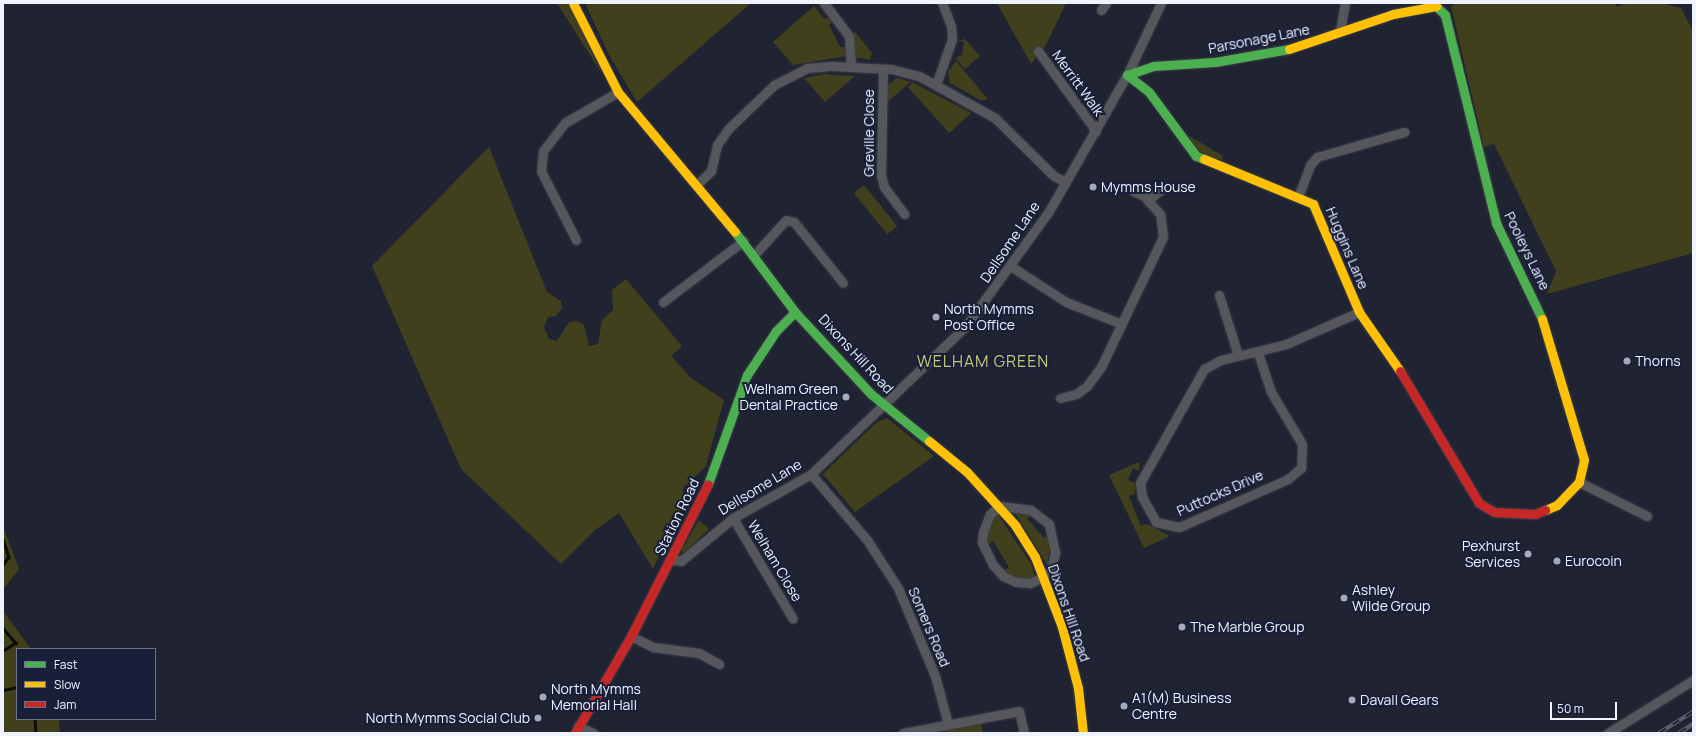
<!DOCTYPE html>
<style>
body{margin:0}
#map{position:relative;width:1696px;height:736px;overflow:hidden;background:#202331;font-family:Manrope,sans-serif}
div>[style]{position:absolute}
.green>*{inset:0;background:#41401c;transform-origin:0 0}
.stream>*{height:2.5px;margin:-1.25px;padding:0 1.25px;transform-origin:1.25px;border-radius:1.25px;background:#0d0c04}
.roads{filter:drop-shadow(0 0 1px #3b3d48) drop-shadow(0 0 1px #3b3d48)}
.street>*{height:9px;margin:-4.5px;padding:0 4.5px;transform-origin:4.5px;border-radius:4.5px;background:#55575d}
.fast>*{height:9px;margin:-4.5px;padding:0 4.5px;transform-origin:4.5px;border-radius:4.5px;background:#4caf50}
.slow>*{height:9px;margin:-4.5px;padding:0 4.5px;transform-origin:4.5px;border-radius:4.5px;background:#ffc107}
.jam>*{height:9px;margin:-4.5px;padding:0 4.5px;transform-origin:4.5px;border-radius:4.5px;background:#c62828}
.rail>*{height:4px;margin-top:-2px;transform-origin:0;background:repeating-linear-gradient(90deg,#181f39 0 8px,#616369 0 16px);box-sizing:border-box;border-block:1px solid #616369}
.dots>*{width:11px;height:11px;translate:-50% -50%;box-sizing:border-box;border:2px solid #181f39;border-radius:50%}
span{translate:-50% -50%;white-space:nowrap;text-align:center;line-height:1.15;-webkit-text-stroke:4px #181f39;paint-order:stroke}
.street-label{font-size:14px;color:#eff3fd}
.poi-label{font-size:14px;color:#eff3fd}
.left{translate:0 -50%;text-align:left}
.right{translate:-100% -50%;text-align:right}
.quarter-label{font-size:16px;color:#c7c779;letter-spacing:1px}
.frame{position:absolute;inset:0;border:4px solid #eff3fd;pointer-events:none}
.legend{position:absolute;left:16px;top:648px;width:140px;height:72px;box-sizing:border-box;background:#181f39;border:1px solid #6e7487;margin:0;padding:5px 7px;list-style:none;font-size:12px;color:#eff3fd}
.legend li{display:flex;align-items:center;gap:8px;height:20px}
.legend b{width:20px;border:1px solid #6e7487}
.scale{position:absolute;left:1550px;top:702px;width:67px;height:18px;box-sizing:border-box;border:2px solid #eff3fd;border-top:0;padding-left:5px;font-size:12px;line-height:14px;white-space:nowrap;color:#eff3fd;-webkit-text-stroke:3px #181f39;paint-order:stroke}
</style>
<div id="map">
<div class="green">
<div style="clip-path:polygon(557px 3px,569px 3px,602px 74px)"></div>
<div style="clip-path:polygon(585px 3px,751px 3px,637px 102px,609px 55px)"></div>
<div style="clip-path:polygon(997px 3px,1066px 3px,1046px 45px,1031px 64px)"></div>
<div style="clip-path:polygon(1458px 3px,1615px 3px,1617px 7px,1625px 3px,1662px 3px,1681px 8px,1693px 31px,1693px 253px,1547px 294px,1556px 271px,1494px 144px,1484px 147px,1451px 6px)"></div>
<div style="clip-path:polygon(814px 6px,824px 19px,829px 17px,834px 21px,829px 25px,840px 47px,847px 47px,847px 56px,793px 65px,773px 42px)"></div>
<div style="clip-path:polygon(855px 32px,872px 53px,870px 60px,855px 57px,852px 35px)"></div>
<div style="clip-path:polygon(965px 39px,980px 56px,965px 69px,955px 58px,962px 55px,964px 42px,958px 41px)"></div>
<div style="clip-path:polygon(956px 61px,986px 97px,987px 100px,980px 100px,950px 83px,948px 72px)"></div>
<div style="clip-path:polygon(825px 74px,832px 75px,855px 76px,825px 102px,804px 78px)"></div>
<div style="clip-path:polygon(897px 78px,911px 82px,887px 102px,888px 85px)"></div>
<div style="clip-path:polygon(913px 82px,916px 84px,971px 113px,949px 133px,908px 87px)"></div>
<div style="clip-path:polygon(1191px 137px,1223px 156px,1222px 160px,1206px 157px,1185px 140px)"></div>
<div style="clip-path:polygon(489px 147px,547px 292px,561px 301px,562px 308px,556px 316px,548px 317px,544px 327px,549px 339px,557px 341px,569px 322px,577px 321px,584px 325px,589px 346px,598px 344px,602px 320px,613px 310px,612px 290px,626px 279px,682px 346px,671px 356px,691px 378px,724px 400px,706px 466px,684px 487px,680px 509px,653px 569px,619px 513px,594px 531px,561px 564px,461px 469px,372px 266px)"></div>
<div style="left:864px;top:185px;width:53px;height:13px;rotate:51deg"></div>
<div style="clip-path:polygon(887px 418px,934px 456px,855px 512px,823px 474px,877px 422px)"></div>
<div style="clip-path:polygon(1139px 462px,1139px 471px,1133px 468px,1128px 480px,1135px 483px,1135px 494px,1129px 496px,1141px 526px,1147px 524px,1170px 536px,1144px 548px,1109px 475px)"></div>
<div style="clip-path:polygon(1013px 510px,1031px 515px,1027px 519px,1044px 538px,1050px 535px,1048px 566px)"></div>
<div style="clip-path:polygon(997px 513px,1031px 564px,1035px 578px,1015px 579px,1003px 571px,1009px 567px,993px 541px,987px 545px,985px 542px,986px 524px)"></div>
<div style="clip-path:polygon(699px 520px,709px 529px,684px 553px,681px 551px)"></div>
<div style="clip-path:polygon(3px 526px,19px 569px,3px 590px)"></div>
<div style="clip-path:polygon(3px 611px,31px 649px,17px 649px,17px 719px,59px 719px,60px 733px,3px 733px)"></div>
<div style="clip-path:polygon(981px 723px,983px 733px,946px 733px,945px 730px)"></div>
</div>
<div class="stream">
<div style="left:3px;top:539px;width:19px;rotate:72deg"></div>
<div style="left:9px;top:557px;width:10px;rotate:127deg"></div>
<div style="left:3px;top:628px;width:20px;rotate:49deg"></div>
<div style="left:16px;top:643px;width:15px;rotate:148deg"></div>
<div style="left:3px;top:690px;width:14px;rotate:-12deg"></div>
<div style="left:35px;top:719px;width:14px;rotate:86deg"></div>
</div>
<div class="roads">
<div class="street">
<div style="left:824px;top:3px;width:41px;rotate:52.9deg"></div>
<div style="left:849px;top:36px;width:31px;rotate:86deg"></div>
<div style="left:1101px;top:10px;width:9px;rotate:-54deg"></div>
<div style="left:1340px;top:31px;width:28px;rotate:-80deg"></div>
<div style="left:1038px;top:51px;width:99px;rotate:54.1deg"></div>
<div style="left:883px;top:69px;width:106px;rotate:91.1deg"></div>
<div style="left:881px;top:175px;width:12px;rotate:76deg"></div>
<div style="left:884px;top:187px;width:34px;rotate:53deg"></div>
<div style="left:936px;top:85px;width:49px;rotate:-70.8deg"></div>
<div style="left:952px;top:39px;width:13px;rotate:-94deg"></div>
<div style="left:951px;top:26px;width:25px;rotate:-111deg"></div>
<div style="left:696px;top:185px;width:21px;rotate:-43deg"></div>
<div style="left:711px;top:171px;width:27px;rotate:-77deg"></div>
<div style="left:717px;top:145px;width:19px;rotate:-55deg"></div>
<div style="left:728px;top:129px;width:64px;rotate:-43.7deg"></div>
<div style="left:774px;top:85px;width:37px;rotate:-27deg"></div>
<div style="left:807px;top:68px;width:25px;rotate:-5deg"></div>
<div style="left:832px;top:66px;width:59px;rotate:2.9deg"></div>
<div style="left:891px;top:69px;width:29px;rotate:14deg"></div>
<div style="left:919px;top:76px;width:87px;rotate:28.9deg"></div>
<div style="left:995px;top:118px;width:83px;rotate:44.5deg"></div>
<div style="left:1054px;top:176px;width:13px;rotate:27deg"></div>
<div style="left:1298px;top:197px;width:34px;rotate:-69deg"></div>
<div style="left:1310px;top:165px;width:11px;rotate:-49deg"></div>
<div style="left:1317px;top:157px;width:91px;rotate:-16deg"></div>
<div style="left:1148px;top:200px;width:18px;rotate:-38deg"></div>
<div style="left:576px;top:240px;width:77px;rotate:-116.9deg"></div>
<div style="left:541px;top:171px;width:20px;rotate:-84deg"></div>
<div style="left:543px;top:151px;width:37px;rotate:-52deg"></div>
<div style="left:566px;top:122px;width:60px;rotate:-30deg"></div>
<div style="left:754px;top:255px;width:47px;rotate:-47.6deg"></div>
<div style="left:786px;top:220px;width:8px;rotate:14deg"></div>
<div style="left:794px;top:222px;width:78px;rotate:51.2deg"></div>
<div style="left:1012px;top:267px;width:64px;rotate:32.9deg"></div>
<div style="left:1066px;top:302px;width:60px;rotate:21.4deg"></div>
<div style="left:1219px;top:295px;width:63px;rotate:72.4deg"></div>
<div style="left:663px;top:302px;width:101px;rotate:-37.3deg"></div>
<div style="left:1258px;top:353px;width:41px;rotate:71.6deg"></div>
<div style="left:1271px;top:392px;width:61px;rotate:59.2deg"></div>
<div style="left:1302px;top:444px;width:24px;rotate:92deg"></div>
<div style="left:1301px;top:468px;width:17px;rotate:140deg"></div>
<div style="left:1288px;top:479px;width:119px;rotate:156.2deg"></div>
<div style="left:1179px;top:527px;width:24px;rotate:-168deg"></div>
<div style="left:1156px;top:522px;width:29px;rotate:-119deg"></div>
<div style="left:1142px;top:497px;width:14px;rotate:-98deg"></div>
<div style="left:1140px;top:483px;width:131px;rotate:-60.7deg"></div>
<div style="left:1204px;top:369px;width:19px;rotate:-28deg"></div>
<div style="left:1221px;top:360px;width:67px;rotate:-13.8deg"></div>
<div style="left:1286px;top:344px;width:80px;rotate:-23.7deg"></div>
<div style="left:1060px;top:398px;width:16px;rotate:-14deg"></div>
<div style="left:1076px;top:394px;width:14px;rotate:-36deg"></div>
<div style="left:1087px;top:386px;width:24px;rotate:-54deg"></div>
<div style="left:1101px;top:367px;width:144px;rotate:-64.5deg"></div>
<div style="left:1163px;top:237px;width:23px;rotate:-97deg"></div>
<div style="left:1160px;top:214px;width:24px;rotate:-132deg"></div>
<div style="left:1144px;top:196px;width:12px;rotate:-156deg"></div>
<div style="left:811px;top:474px;width:87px;rotate:49.7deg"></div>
<div style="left:867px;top:540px;width:57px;rotate:57.1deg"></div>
<div style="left:898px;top:588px;width:95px;rotate:67.2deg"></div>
<div style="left:935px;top:676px;width:50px;rotate:74.8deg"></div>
<div style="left:1579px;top:482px;width:76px;rotate:26.6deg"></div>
<div style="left:1000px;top:506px;width:31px;rotate:7deg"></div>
<div style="left:1031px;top:510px;width:23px;rotate:38deg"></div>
<div style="left:1049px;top:524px;width:30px;rotate:78deg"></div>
<div style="left:1055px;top:553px;width:16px;rotate:104deg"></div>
<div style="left:1051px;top:569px;width:10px;rotate:135deg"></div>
<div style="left:1044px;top:576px;width:16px;rotate:153deg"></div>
<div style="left:1030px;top:583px;width:14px;rotate:-176deg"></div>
<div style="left:1016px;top:582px;width:14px;rotate:-155deg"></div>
<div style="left:1003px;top:576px;width:15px;rotate:-132deg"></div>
<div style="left:993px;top:565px;width:25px;rotate:-116deg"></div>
<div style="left:982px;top:542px;width:10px;rotate:-84deg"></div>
<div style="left:983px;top:532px;width:19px;rotate:-69deg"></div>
<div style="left:990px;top:514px;width:13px;rotate:-39deg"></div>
<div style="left:733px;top:518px;width:117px;rotate:59.3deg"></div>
<div style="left:672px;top:560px;width:9px;rotate:6deg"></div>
<div style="left:681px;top:561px;width:67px;rotate:-39.6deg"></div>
<div style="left:733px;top:518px;width:90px;rotate:-29.4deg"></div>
<div style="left:811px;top:474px;width:213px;rotate:-43.7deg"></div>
<div style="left:965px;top:327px;width:143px;rotate:-54.1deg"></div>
<div style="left:1049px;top:211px;width:157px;rotate:-60.2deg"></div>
<div style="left:1127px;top:75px;width:80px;rotate:-64.7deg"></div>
<div style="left:631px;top:636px;width:25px;rotate:27deg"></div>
<div style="left:653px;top:647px;width:46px;rotate:7.4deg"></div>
<div style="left:699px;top:653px;width:23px;rotate:29deg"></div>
<div style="left:578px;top:726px;width:17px;rotate:25deg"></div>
<div style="left:903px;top:733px;width:118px;rotate:-10.7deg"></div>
<div style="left:1019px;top:711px;width:23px;rotate:77deg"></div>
<div style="left:1608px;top:733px;width:100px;rotate:-31.9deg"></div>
</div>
<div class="fast">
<div style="left:1436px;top:6px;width:13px;rotate:45deg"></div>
<div style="left:1445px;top:15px;width:214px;rotate:76.2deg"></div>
<div style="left:1496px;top:223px;width:106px;rotate:64.4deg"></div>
<div style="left:1204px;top:159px;width:9px;rotate:-159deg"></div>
<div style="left:1196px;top:156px;width:79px;rotate:-126.3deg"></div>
<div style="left:1149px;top:92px;width:28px;rotate:-142deg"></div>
<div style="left:1127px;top:75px;width:28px;rotate:-19deg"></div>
<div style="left:1153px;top:66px;width:62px;rotate:-3.7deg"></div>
<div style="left:1215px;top:62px;width:75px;rotate:-10deg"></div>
<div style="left:735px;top:232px;width:100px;rotate:53.1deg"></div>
<div style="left:795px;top:312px;width:112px;rotate:47.2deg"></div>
<div style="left:871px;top:394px;width:75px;rotate:39deg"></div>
<div style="left:708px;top:484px;width:116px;rotate:-70.3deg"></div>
<div style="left:747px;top:375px;width:53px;rotate:-56.6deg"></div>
<div style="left:776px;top:331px;width:27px;rotate:-45deg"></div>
</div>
<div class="slow">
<div style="left:573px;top:3px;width:100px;rotate:63.2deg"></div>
<div style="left:618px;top:92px;width:182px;rotate:50.1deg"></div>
<div style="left:1289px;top:49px;width:110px;rotate:-18.6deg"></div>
<div style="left:1393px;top:14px;width:44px;rotate:-10.5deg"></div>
<div style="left:1204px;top:159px;width:118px;rotate:22.4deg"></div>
<div style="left:1313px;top:204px;width:117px;rotate:66.9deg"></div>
<div style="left:1359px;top:312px;width:72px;rotate:55.2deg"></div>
<div style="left:1542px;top:319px;width:147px;rotate:73.4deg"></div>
<div style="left:1584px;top:460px;width:23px;rotate:103deg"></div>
<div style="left:1579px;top:482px;width:32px;rotate:134deg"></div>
<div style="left:1557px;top:505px;width:13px;rotate:157deg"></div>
<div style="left:929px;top:441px;width:49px;rotate:39.2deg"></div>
<div style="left:967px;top:472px;width:72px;rotate:47.8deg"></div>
<div style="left:1015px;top:525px;width:38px;rotate:58deg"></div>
<div style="left:1035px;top:557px;width:75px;rotate:68.9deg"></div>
<div style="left:1062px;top:627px;width:63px;rotate:75.3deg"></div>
<div style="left:1078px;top:688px;width:45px;rotate:83.7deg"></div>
</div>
<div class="jam">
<div style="left:1400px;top:371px;width:154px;rotate:59.1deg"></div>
<div style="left:1479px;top:503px;width:17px;rotate:31deg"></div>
<div style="left:1494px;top:512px;width:41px;rotate:2.8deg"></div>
<div style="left:1535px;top:514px;width:11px;rotate:-22deg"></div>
<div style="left:575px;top:733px;width:112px;rotate:-60deg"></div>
<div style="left:631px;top:636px;width:170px;rotate:-63.1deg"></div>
</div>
</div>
<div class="rail">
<div style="left:1659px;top:733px;width:40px;rotate:-32deg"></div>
<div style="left:1679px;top:733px;width:17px;rotate:-33deg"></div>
</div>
<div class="dots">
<div style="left:1093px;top:187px;background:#a7aab6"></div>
<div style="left:936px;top:317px;background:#a7aab6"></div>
<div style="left:1627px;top:361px;background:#a7aab6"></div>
<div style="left:846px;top:397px;background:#a7aab6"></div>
<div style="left:1528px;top:554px;background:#a7aab6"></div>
<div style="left:1557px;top:561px;background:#a7aab6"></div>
<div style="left:1344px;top:598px;background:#a7aab6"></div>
<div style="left:1182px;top:627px;background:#a7aab6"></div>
<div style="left:543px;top:697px;background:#a7aab6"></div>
<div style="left:1352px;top:700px;background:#a7aab6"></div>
<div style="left:1124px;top:706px;background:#a7aab6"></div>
<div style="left:538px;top:718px;background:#a7aab6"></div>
</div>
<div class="street-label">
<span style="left:1259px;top:39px;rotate:-11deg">Parsonage Lane</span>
<span style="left:1078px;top:83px;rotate:54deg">Merritt Walk</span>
<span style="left:869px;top:133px;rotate:-90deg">Greville Close</span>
<span style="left:1010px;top:242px;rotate:-56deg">Dellsome Lane</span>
<span style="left:1347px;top:248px;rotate:67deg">Huggins Lane</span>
<span style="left:1527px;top:251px;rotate:64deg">Pooleys Lane</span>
<span style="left:856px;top:354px;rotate:47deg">Dixons Hill Road</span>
<span style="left:760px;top:487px;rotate:-31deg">Dellsome Lane</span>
<span style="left:1220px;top:493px;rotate:-24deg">Puttocks Drive</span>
<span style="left:677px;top:517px;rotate:-64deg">Station Road</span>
<span style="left:775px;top:561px;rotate:59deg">Welham Close</span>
<span style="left:1069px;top:613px;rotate:71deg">Dixons Hill Road</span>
<span style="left:929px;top:627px;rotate:67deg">Somers Road</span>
</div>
<div class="poi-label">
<span class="left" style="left:1101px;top:187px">Mymms House</span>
<span class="left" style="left:944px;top:317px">North Mymms<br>Post Office</span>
<span class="left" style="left:1635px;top:361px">Thorns</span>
<span class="right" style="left:838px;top:397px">Welham Green<br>Dental Practice</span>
<span class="right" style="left:1520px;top:554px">Pexhurst<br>Services</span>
<span class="left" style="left:1565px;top:561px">Eurocoin</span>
<span class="left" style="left:1352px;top:598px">Ashley<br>Wilde Group</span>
<span class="left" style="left:1190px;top:627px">The Marble Group</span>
<span class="left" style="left:551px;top:697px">North Mymms<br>Memorial Hall</span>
<span class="left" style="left:1132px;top:706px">A1(M) Business<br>Centre</span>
<span class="left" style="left:1360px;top:700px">Davall Gears</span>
<span class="right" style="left:530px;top:718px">North Mymms Social Club</span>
</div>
<div class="quarter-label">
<span style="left:983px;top:361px">WELHAM GREEN</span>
</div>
<div class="frame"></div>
<ul class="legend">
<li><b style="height:5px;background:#4caf50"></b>Fast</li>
<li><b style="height:5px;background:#ffc107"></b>Slow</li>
<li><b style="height:5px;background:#c62828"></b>Jam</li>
</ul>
<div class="scale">50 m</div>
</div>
